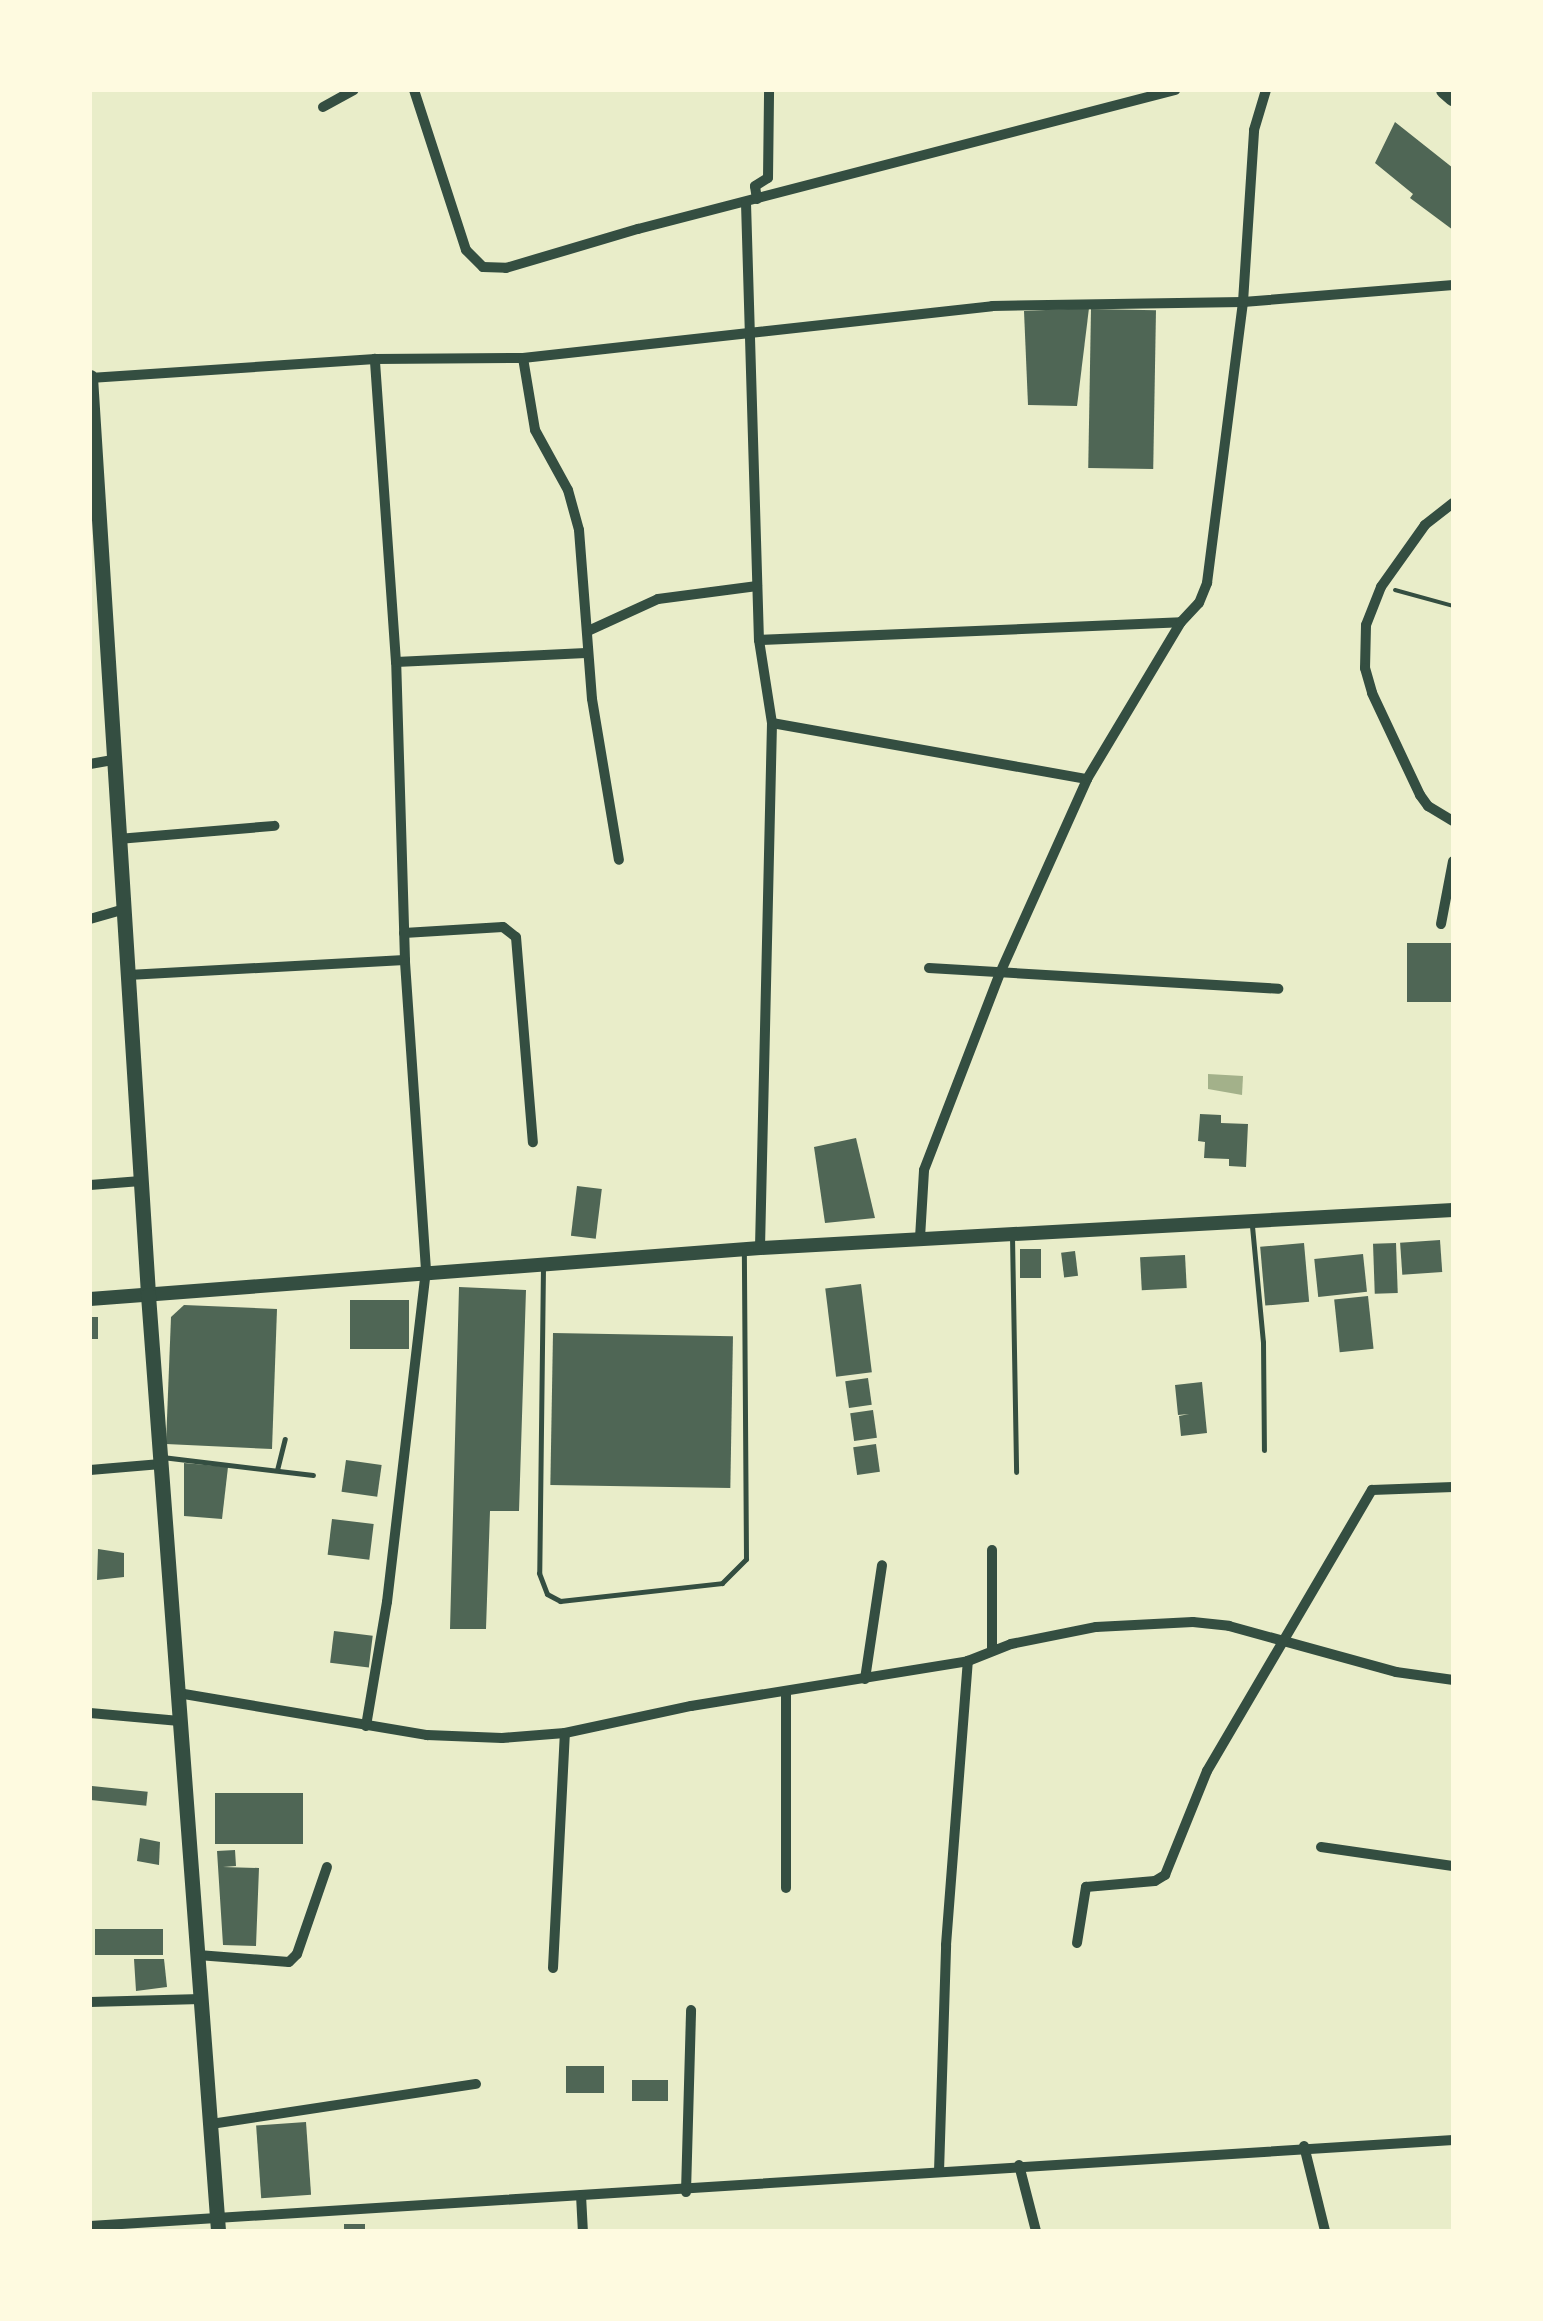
<!DOCTYPE html>
<style>
body{margin:0}
#map{position:relative;width:1543px;height:2321px;overflow:hidden;background:#e9edc9;font-family:"IBM Plex Sans",sans-serif}
div>[style]{position:absolute}
.water>*{inset:0;background:#a3b18a}
.building>*{inset:0;background:#4f6655;transform-origin:0 0}
.path>*{height:4px;margin:-2px;padding:0 2px;transform-origin:2px;border-radius:2px;background:#344e41}
.service>*{height:5px;margin:-2.5px;padding:0 2.5px;transform-origin:2.5px;border-radius:2.5px;background:#344e41}
.minor>*{height:10px;margin:-5px;padding:0 5px;transform-origin:5px;border-radius:5px;background:#344e41}
.tertiary>*{height:14px;margin:-7px;padding:0 7px;transform-origin:7px;border-radius:7px;background:#344e41}
.secondary>*{height:15px;margin:-7.5px;padding:0 7.5px;transform-origin:7.5px;border-radius:7.5px;background:#344e41}
.primary>*{height:18px;margin:-9px;padding:0 9px;transform-origin:9px;border-radius:9px;background:#344e41}
span{translate:-50% -50%;white-space:nowrap;text-align:center;line-height:1.15;-webkit-text-stroke:8px #fefae0;paint-order:stroke}
.frame{position:absolute;inset:0;border:92px solid #fefae0;pointer-events:none}
</style>
<div id="map">
<div class="water">
<div style="clip-path:polygon(1208px 1074px,1243px 1076px,1242px 1095px,1208px 1089px)"></div>
</div>
<div class="building">
<div style="clip-path:polygon(1395px 122px,1453px 168px,1453px 230px,1410px 198px,1413px 194px,1375px 163px)"></div>
<div style="clip-path:polygon(1089px 308px,1077px 406px,1028px 405px,1024px 311px)"></div>
<div style="left:1091px;top:309px;width:65px;height:159px;rotate:1deg"></div>
<div style="left:1453px;top:943px;width:59px;height:46px;rotate:90deg"></div>
<div style="clip-path:polygon(1200px 1114px,1221px 1115px,1221px 1123px,1248px 1124px,1246px 1167px,1229px 1166px,1229px 1159px,1204px 1158px,1205px 1142px,1198px 1141px)"></div>
<div style="clip-path:polygon(856px 1138px,875px 1218px,825px 1223px,814px 1147px)"></div>
<div style="left:577px;top:1186px;width:25px;height:50px;rotate:7deg"></div>
<div style="left:1440px;top:1240px;width:32px;height:40px;rotate:86deg"></div>
<div style="left:1304px;top:1243px;width:59px;height:44px;rotate:85deg"></div>
<div style="left:1396px;top:1243px;width:50px;height:23px;rotate:88deg"></div>
<div style="left:1020px;top:1249px;width:21px;height:29px"></div>
<div style="left:1075px;top:1251px;width:25px;height:14px;rotate:83deg"></div>
<div style="left:1363px;top:1254px;width:38px;height:49px;rotate:84deg"></div>
<div style="left:1185px;top:1255px;width:33px;height:45px;rotate:87deg"></div>
<div style="left:861px;top:1284px;width:89px;height:36px;rotate:83deg"></div>
<div style="clip-path:polygon(459px 1287px,526px 1290px,519px 1511px,490px 1511px,486px 1629px,450px 1629px)"></div>
<div style="left:1368px;top:1296px;width:53px;height:34px;rotate:84deg"></div>
<div style="left:409px;top:1300px;width:49px;height:59px;rotate:90deg"></div>
<div style="clip-path:polygon(184px 1305px,277px 1309px,272px 1449px,166px 1444px,171px 1317px)"></div>
<div style="left:90px;top:1317px;width:8px;height:22px"></div>
<div style="left:553px;top:1333px;width:180px;height:152px;rotate:1deg"></div>
<div style="left:868px;top:1378px;width:27px;height:23px;rotate:82deg"></div>
<div style="clip-path:polygon(1202px 1382px,1207px 1433px,1181px 1436px,1179px 1416px,1189px 1414px,1178px 1415px,1175px 1385px)"></div>
<div style="left:873px;top:1410px;width:28px;height:23px;rotate:82deg"></div>
<div style="left:876px;top:1444px;width:28px;height:23px;rotate:82deg"></div>
<div style="left:346px;top:1460px;width:36px;height:32px;rotate:8deg"></div>
<div style="clip-path:polygon(184px 1463px,228px 1467px,222px 1519px,184px 1516px)"></div>
<div style="left:332px;top:1519px;width:42px;height:36px;rotate:7deg"></div>
<div style="clip-path:polygon(98px 1549px,124px 1553px,124px 1577px,97px 1580px)"></div>
<div style="left:334px;top:1631px;width:39px;height:32px;rotate:7deg"></div>
<div style="left:92px;top:1786px;width:56px;height:14px;rotate:6deg"></div>
<div style="left:215px;top:1793px;width:88px;height:51px"></div>
<div style="clip-path:polygon(140px 1838px,160px 1842px,159px 1865px,137px 1861px)"></div>
<div style="clip-path:polygon(235px 1850px,236px 1866px,223px 1867px,259px 1868px,256px 1946px,223px 1945px,217px 1851px)"></div>
<div style="left:95px;top:1929px;width:68px;height:26px"></div>
<div style="clip-path:polygon(134px 1959px,164px 1959px,167px 1987px,136px 1991px)"></div>
<div style="left:566px;top:2066px;width:38px;height:27px"></div>
<div style="left:632px;top:2080px;width:36px;height:21px"></div>
<div style="left:306px;top:2122px;width:73px;height:50px;rotate:86deg"></div>
<div style="left:344px;top:2224px;width:21px;height:7px"></div>
</div>
<div class="path">
<div style="left:1395px;top:590px;width:60px;rotate:15.4deg"></div>
</div>
<div class="service">
<div style="left:1252px;top:1226px;width:117px;rotate:84.6deg"></div>
<div style="left:1263px;top:1342px;width:108px;rotate:89.5deg"></div>
<div style="left:1012px;top:1236px;width:236px;rotate:89deg"></div>
<div style="left:543px;top:1266px;width:307px;rotate:90.7deg"></div>
<div style="left:539px;top:1573px;width:22px;rotate:69deg"></div>
<div style="left:547px;top:1594px;width:15px;rotate:28deg"></div>
<div style="left:560px;top:1601px;width:163px;rotate:-6.3deg"></div>
<div style="left:722px;top:1583px;width:34px;rotate:-45deg"></div>
<div style="left:746px;top:1559px;width:306px;rotate:-90.4deg"></div>
<div style="left:162px;top:1457px;width:152px;rotate:6.8deg"></div>
<div style="left:277px;top:1470px;width:32px;rotate:-76deg"></div>
</div>
<div class="minor">
<div style="left:414px;top:90px;width:168px;rotate:72deg"></div>
<div style="left:466px;top:250px;width:24px;rotate:45deg"></div>
<div style="left:483px;top:267px;width:23px;rotate:2deg"></div>
<div style="left:506px;top:268px;width:138px;rotate:-16.5deg"></div>
<div style="left:638px;top:229px;width:555px;rotate:-14.51deg"></div>
<div style="left:323px;top:107px;width:35px;rotate:-29deg"></div>
<div style="left:757px;top:199px;width:13px;rotate:-99deg"></div>
<div style="left:755px;top:186px;width:15px;rotate:-32deg"></div>
<div style="left:768px;top:178px;width:88px;rotate:-89.3deg"></div>
<div style="left:746px;top:203px;width:437px;rotate:88.3deg"></div>
<div style="left:759px;top:640px;width:84px;rotate:81.1deg"></div>
<div style="left:772px;top:723px;width:525px;rotate:91.31deg"></div>
<div style="left:523px;top:358px;width:73px;rotate:80.5deg"></div>
<div style="left:535px;top:430px;width:68px;rotate:61.2deg"></div>
<div style="left:568px;top:490px;width:41px;rotate:74.6deg"></div>
<div style="left:579px;top:530px;width:169px;rotate:85.6deg"></div>
<div style="left:592px;top:699px;width:163px;rotate:80.5deg"></div>
<div style="left:90px;top:378px;width:286px;rotate:-3.8deg"></div>
<div style="left:375px;top:359px;width:148px;rotate:-0.4deg"></div>
<div style="left:523px;top:358px;width:472px;rotate:-6.3deg"></div>
<div style="left:992px;top:306px;width:251px;rotate:-0.9deg"></div>
<div style="left:1243px;top:302px;width:211px;rotate:-4.6deg"></div>
<div style="left:1453px;top:503px;width:36px;rotate:142deg"></div>
<div style="left:1425px;top:525px;width:76px;rotate:125.4deg"></div>
<div style="left:1381px;top:587px;width:41px;rotate:111.5deg"></div>
<div style="left:1366px;top:625px;width:43px;rotate:91.3deg"></div>
<div style="left:1365px;top:668px;width:26px;rotate:74deg"></div>
<div style="left:1372px;top:693px;width:113px;rotate:64.8deg"></div>
<div style="left:1420px;top:795px;width:14px;rotate:54deg"></div>
<div style="left:1428px;top:806px;width:29px;rotate:31deg"></div>
<div style="left:588px;top:631px;width:77px;rotate:-24.6deg"></div>
<div style="left:658px;top:599px;width:100px;rotate:-7.5deg"></div>
<div style="left:759px;top:640px;width:422px;rotate:-2.4deg"></div>
<div style="left:396px;top:662px;width:190px;rotate:-2.7deg"></div>
<div style="left:772px;top:723px;width:320px;rotate:10.1deg"></div>
<div style="left:90px;top:764px;width:23px;rotate:-10deg"></div>
<div style="left:118px;top:839px;width:157px;rotate:-4.8deg"></div>
<div style="left:90px;top:919px;width:33px;rotate:-16deg"></div>
<div style="left:1441px;top:924px;width:64px;rotate:-79.2deg"></div>
<div style="left:404px;top:933px;width:99px;rotate:-3.5deg"></div>
<div style="left:503px;top:927px;width:16px;rotate:38deg"></div>
<div style="left:516px;top:937px;width:206px;rotate:85.3deg"></div>
<div style="left:929px;top:968px;width:350px;rotate:3.4deg"></div>
<div style="left:128px;top:975px;width:277px;rotate:-3.1deg"></div>
<div style="left:90px;top:1185px;width:51px;rotate:-4.5deg"></div>
<div style="left:920px;top:1238px;width:68px;rotate:-86.6deg"></div>
<div style="left:924px;top:1170px;width:211px;rotate:-68.9deg"></div>
<div style="left:1000px;top:973px;width:213px;rotate:-65.8deg"></div>
<div style="left:1087px;top:779px;width:183px;rotate:-59.1deg"></div>
<div style="left:1181px;top:622px;width:26px;rotate:-47deg"></div>
<div style="left:1199px;top:603px;width:22px;rotate:-68deg"></div>
<div style="left:1207px;top:583px;width:283px;rotate:-82.7deg"></div>
<div style="left:1243px;top:302px;width:172px;rotate:-86.3deg"></div>
<div style="left:1254px;top:130px;width:42px;rotate:-73.3deg"></div>
<div style="left:90px;top:1470px;width:71px;rotate:-4.8deg"></div>
<div style="left:992px;top:1651px;width:101px;rotate:-90deg"></div>
<div style="left:865px;top:1679px;width:115px;rotate:-81.5deg"></div>
<div style="left:178px;top:1693px;width:253px;rotate:9.6deg"></div>
<div style="left:427px;top:1735px;width:75px;rotate:2.3deg"></div>
<div style="left:502px;top:1738px;width:63px;rotate:-4.5deg"></div>
<div style="left:565px;top:1733px;width:129px;rotate:-12.1deg"></div>
<div style="left:691px;top:1706px;width:281px;rotate:-9.2deg"></div>
<div style="left:968px;top:1661px;width:46px;rotate:-21.6deg"></div>
<div style="left:1011px;top:1644px;width:87px;rotate:-11.3deg"></div>
<div style="left:1096px;top:1627px;width:97px;rotate:-3deg"></div>
<div style="left:1193px;top:1622px;width:36px;rotate:6deg"></div>
<div style="left:1229px;top:1626px;width:173px;rotate:15.4deg"></div>
<div style="left:1396px;top:1672px;width:58px;rotate:8deg"></div>
<div style="left:90px;top:1713px;width:90px;rotate:5.1deg"></div>
<div style="left:366px;top:1726px;width:126px;rotate:-80.4deg"></div>
<div style="left:387px;top:1602px;width:334px;rotate:-83.3deg"></div>
<div style="left:426px;top:1270px;width:311px;rotate:-93.9deg"></div>
<div style="left:405px;top:960px;width:298px;rotate:-91.7deg"></div>
<div style="left:396px;top:662px;width:304px;rotate:-94deg"></div>
<div style="left:1321px;top:1847px;width:133px;rotate:8.2deg"></div>
<div style="left:786px;top:1888px;width:195px;rotate:-90deg"></div>
<div style="left:1077px;top:1943px;width:57px;rotate:-80.9deg"></div>
<div style="left:1086px;top:1887px;width:69px;rotate:-5deg"></div>
<div style="left:1155px;top:1881px;width:12px;rotate:-31deg"></div>
<div style="left:1165px;top:1875px;width:112px;rotate:-68deg"></div>
<div style="left:1207px;top:1771px;width:326px;rotate:-59.6deg"></div>
<div style="left:1372px;top:1490px;width:81px;rotate:-2.1deg"></div>
<div style="left:198px;top:1955px;width:91px;rotate:4.4deg"></div>
<div style="left:289px;top:1962px;width:11px;rotate:-45deg"></div>
<div style="left:297px;top:1954px;width:92px;rotate:-71deg"></div>
<div style="left:553px;top:1968px;width:235px;rotate:-87.1deg"></div>
<div style="left:90px;top:2002px;width:111px;rotate:-1.5deg"></div>
<div style="left:211px;top:2124px;width:268px;rotate:-8.6deg"></div>
<div style="left:1304px;top:2146px;width:88px;rotate:76.1deg"></div>
<div style="left:1019px;top:2165px;width:68px;rotate:75.6deg"></div>
<div style="left:939px;top:2172px;width:227px;rotate:-88.2deg"></div>
<div style="left:946px;top:1945px;width:285px;rotate:-85.6deg"></div>
<div style="left:686px;top:2192px;width:182px;rotate:-88.4deg"></div>
<div style="left:581px;top:2195px;width:36px;rotate:87deg"></div>
<div style="left:90px;top:2226px;width:1366px;rotate:-3.61deg"></div>
</div>
<div class="tertiary">
<div style="left:90px;top:1299px;width:672px;rotate:-4.35deg"></div>
<div style="left:760px;top:1248px;width:694px;rotate:-3.14deg"></div>
</div>
<div class="secondary">
<div style="left:90px;top:377px;width:920px;rotate:86.38deg"></div>
<div style="left:148px;top:1295px;width:939px;rotate:85.72deg"></div>
</div>
<div class="primary">
<div style="left:1445px;top:90px;width:11px;rotate:41deg"></div>
</div>
<div class="frame"></div>
</div>
